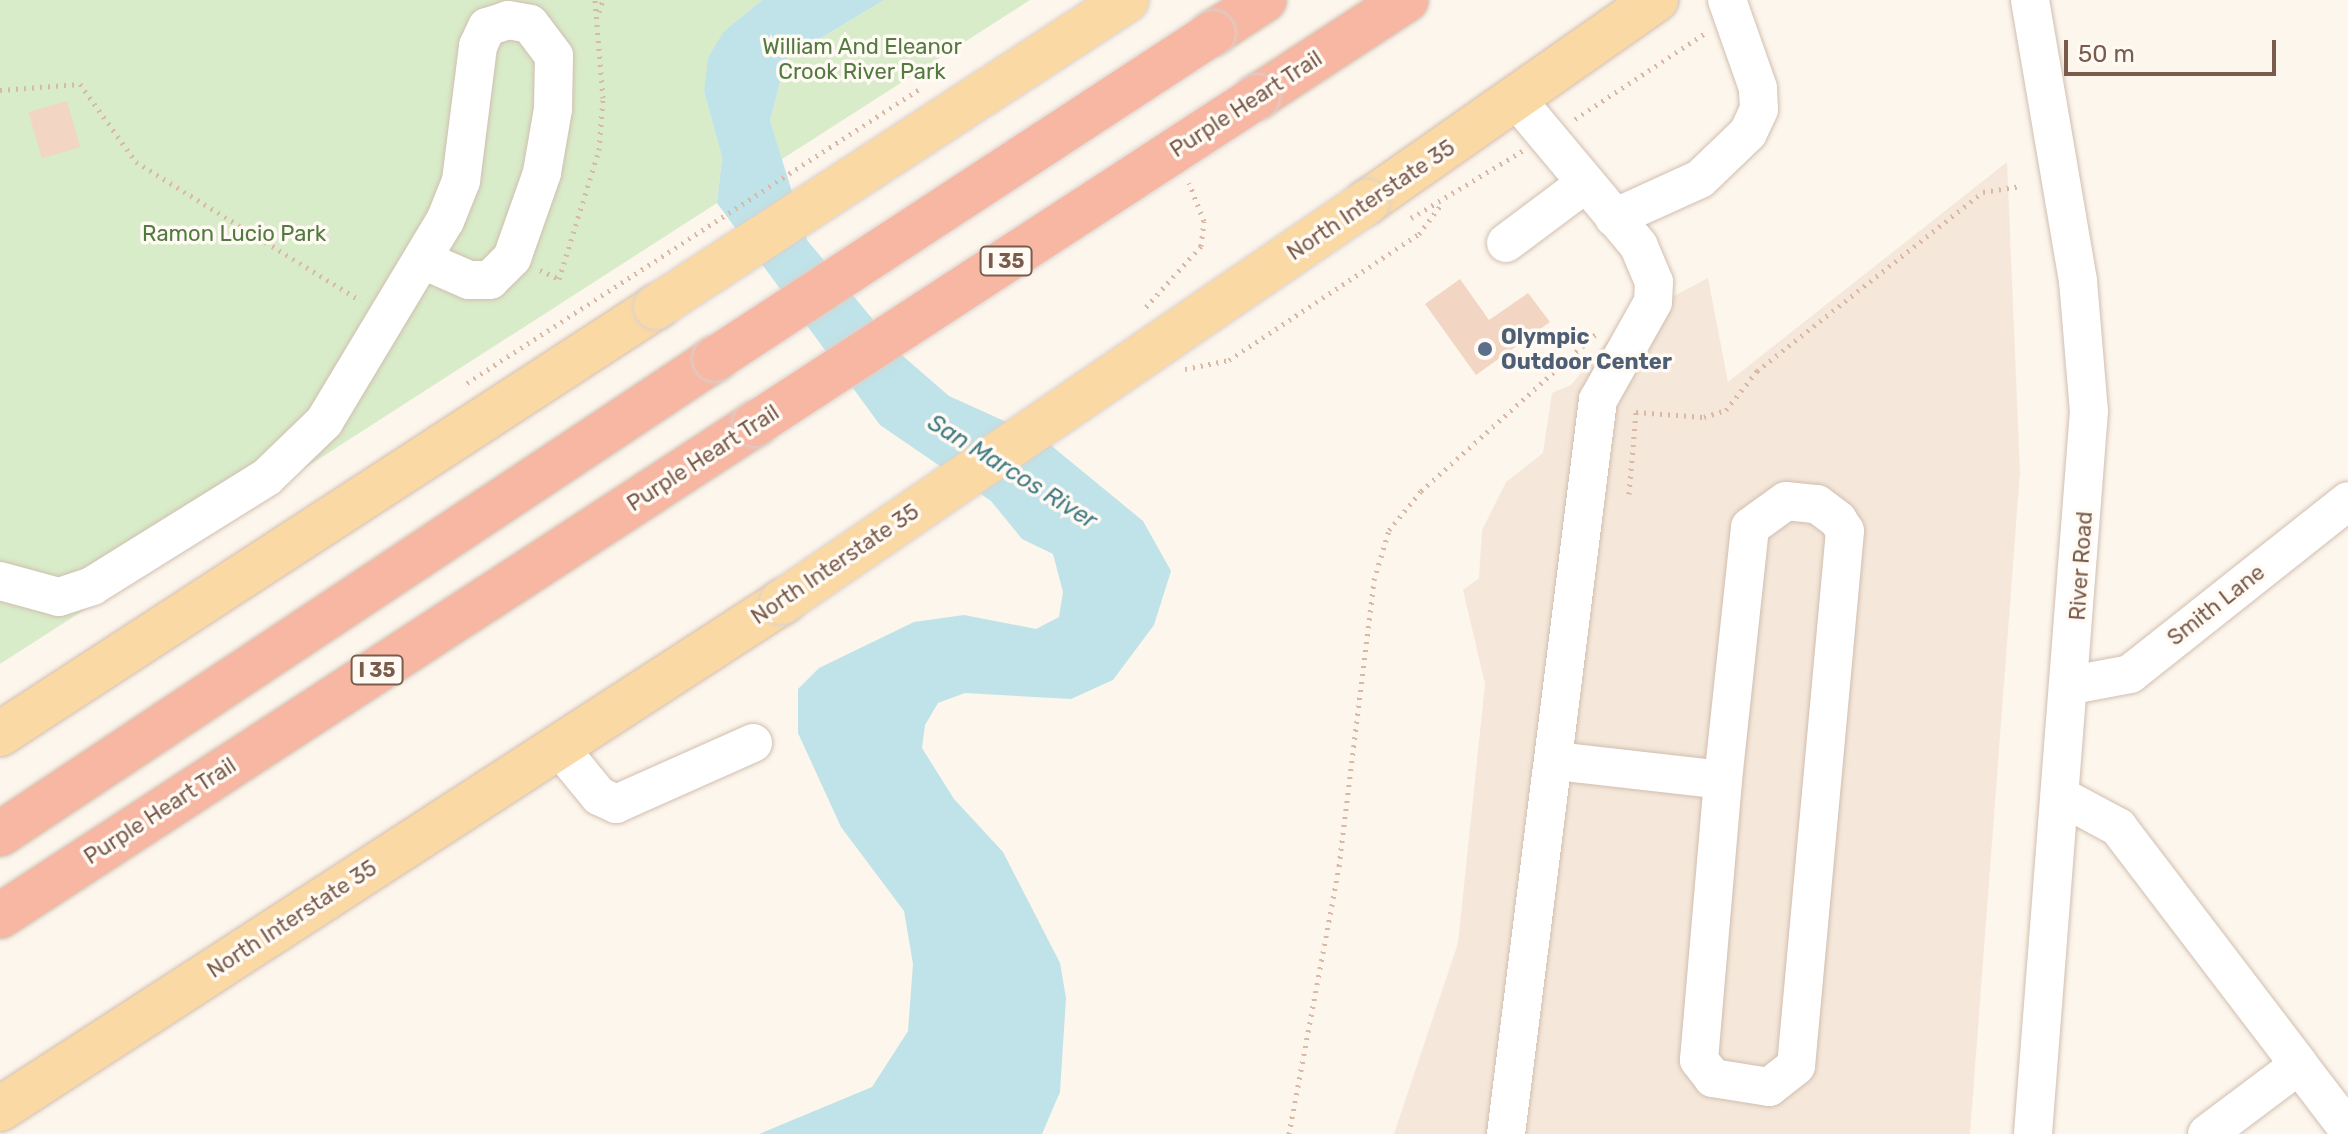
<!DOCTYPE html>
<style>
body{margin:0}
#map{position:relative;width:2348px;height:1134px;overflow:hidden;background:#fdf6ec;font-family:Rubik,sans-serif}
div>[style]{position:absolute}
.residential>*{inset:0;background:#f5e8da}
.green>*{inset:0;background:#d8ecc9}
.water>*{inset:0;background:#bfe3e8}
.building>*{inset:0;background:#f3d5c3;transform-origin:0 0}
.path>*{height:5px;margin-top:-2.5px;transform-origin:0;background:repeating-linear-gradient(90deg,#d9b8a5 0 2px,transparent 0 8px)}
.roads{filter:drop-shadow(0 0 2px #d1beb0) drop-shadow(0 0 2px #d1beb0)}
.minor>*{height:38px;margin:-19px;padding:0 19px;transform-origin:19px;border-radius:19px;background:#fff}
.major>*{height:44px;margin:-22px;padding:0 22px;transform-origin:22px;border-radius:22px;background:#fbd9a5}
.highway>*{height:44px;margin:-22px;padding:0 22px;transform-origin:22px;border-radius:22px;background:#f7b7a3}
.bridges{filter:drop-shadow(0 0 2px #dad1cd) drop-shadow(0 0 2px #dad1cd)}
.major-bridge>*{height:44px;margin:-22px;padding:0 22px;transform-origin:22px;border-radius:22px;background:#fbd9a5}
.highway-bridge>*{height:44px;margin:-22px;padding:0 22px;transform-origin:22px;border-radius:22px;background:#f7b7a3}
.dots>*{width:22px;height:22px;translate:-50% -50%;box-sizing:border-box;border:4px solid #fffaf3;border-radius:50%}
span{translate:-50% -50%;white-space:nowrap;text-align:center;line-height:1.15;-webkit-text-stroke:7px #fffaf3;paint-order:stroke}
.shield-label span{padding:2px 6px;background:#fffaf3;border:2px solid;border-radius:6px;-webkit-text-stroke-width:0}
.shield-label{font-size:20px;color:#7a5c4d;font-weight:700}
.park-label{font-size:22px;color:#537a41}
.street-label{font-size:22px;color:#7a5c4d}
.service-label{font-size:22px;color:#4e5e75;font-weight:700}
.left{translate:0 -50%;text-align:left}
.water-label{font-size:24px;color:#437c86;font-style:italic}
.scale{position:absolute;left:2064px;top:40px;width:212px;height:36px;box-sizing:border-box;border:4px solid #7a5c4d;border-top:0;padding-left:10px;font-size:24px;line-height:28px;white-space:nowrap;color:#7a5c4d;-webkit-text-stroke:6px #fffaf3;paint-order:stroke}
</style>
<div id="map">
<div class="residential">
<div style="clip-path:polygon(2007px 162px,2020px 472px,1970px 1134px,1394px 1134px,1458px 943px,1485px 684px,1463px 590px,1479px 578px,1482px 530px,1506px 482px,1543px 453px,1552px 393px,1571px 385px,1621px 324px,1708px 278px,1728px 382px)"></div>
</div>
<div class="green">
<div style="clip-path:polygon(0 0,762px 0,724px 31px,704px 92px,722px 157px,717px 203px,0 664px)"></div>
<div style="clip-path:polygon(884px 0,1030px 0,779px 161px,770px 121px,786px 59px)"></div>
</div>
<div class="water">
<div style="clip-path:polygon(762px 0,884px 0,786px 59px,770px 121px,807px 240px,904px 357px,949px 396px,1042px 438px,1143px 521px,1171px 571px,1154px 625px,1113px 680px,1071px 699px,965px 693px,938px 703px,925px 725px,922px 748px,954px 799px,1003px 852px,1060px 963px,1066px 998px,1060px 1092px,1042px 1134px,759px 1134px,872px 1087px,908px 1031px,913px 964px,904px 911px,841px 827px,798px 733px,798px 689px,819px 668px,914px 622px,964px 615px,1036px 629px,1059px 617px,1063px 592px,1053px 554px,1022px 539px,991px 501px,880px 425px,717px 203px,722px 157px,704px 92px,708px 58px,724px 31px)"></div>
</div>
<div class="building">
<div style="left:67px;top:101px;width:48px;height:40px;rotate:74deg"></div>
<div style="clip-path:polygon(1460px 279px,1489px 320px,1528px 293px,1550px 322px,1476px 375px,1425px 304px)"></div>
</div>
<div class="path">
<div style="left:599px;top:12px;width:13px;rotate:-72deg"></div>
<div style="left:0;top:90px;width:80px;rotate:-4.3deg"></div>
<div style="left:80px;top:84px;width:96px;rotate:54.3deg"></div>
<div style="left:136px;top:162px;width:264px;rotate:31.7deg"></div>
<div style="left:1575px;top:119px;width:158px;rotate:-33.4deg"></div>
<div style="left:1411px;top:218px;width:130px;rotate:-31.1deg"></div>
<div style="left:540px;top:270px;width:21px;rotate:25deg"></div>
<div style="left:559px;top:279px;width:135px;rotate:-72.8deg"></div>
<div style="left:599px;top:150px;width:52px;rotate:-85.6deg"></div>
<div style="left:603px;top:98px;width:98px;rotate:-94.7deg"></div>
<div style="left:1146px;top:307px;width:82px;rotate:-48deg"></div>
<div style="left:1201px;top:246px;width:25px;rotate:-83deg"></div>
<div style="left:1204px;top:221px;width:41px;rotate:-111.5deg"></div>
<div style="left:1185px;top:369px;width:45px;rotate:-11.6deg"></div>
<div style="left:1229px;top:360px;width:228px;rotate:-33.6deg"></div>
<div style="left:1419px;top:234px;width:36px;rotate:-53deg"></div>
<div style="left:467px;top:383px;width:541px;rotate:-33.01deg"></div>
<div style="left:1629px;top:494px;width:82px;rotate:-85.1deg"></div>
<div style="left:1636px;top:412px;width:68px;rotate:4.2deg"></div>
<div style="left:1704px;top:417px;width:23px;rotate:-18deg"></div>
<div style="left:1726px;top:410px;width:50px;rotate:-51.5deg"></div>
<div style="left:1757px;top:371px;width:288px;rotate:-38.4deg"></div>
<div style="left:1983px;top:192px;width:37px;rotate:-9deg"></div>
<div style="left:1289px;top:1134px;width:273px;rotate:-79.4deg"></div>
<div style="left:1339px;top:866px;width:288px;rotate:-83deg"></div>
<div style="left:1374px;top:580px;width:52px;rotate:-73.3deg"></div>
<div style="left:1389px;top:530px;width:50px;rotate:-50.6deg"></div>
<div style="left:1421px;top:491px;width:235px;rotate:-41.9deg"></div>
</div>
<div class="roads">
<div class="minor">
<div style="left:2030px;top:0;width:285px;rotate:80.3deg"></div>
<div style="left:2078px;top:281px;width:130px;rotate:85.2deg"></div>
<div style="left:2089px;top:411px;width:725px;rotate:94.43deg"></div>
<div style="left:1614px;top:218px;width:94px;rotate:-24.4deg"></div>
<div style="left:1700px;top:179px;width:66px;rotate:-43.8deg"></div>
<div style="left:1748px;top:133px;width:26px;rotate:-65deg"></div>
<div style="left:1759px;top:109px;width:21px;rotate:-93deg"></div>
<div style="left:1758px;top:88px;width:93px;rotate:-109.4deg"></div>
<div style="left:1506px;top:243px;width:99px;rotate:-36.8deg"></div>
<div style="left:0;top:581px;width:61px;rotate:15.2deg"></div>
<div style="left:59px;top:597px;width:35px;rotate:-18deg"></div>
<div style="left:92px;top:586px;width:206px;rotate:-31.9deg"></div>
<div style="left:267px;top:477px;width:79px;rotate:-44deg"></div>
<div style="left:324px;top:422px;width:235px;rotate:-59deg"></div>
<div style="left:445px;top:221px;width:43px;rotate:-68.2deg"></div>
<div style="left:461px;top:181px;width:136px;rotate:-82.8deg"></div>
<div style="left:478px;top:46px;width:21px;rotate:-65deg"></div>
<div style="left:487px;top:27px;width:22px;rotate:-18deg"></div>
<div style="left:508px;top:20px;width:22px;rotate:10deg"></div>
<div style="left:530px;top:24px;width:40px;rotate:53deg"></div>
<div style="left:554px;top:56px;width:53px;rotate:91.1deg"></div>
<div style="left:553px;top:109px;width:65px;rotate:99.8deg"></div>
<div style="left:542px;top:173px;width:90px;rotate:109.4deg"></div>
<div style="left:512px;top:258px;width:31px;rotate:135deg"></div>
<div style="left:490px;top:280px;width:21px;rotate:180deg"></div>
<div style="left:469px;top:280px;width:50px;rotate:-156.5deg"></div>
<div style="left:2072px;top:685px;width:59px;rotate:-10.7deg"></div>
<div style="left:2130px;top:674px;width:278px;rotate:-38.4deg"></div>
<div style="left:558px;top:746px;width:65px;rotate:50.6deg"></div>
<div style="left:599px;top:796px;width:19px;rotate:25deg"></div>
<div style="left:616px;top:804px;width:150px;rotate:-24deg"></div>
<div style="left:1556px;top:761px;width:168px;rotate:6.5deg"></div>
<div style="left:1723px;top:780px;width:254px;rotate:-83.9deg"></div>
<div style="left:1750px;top:527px;width:44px;rotate:-35.8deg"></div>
<div style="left:1786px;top:501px;width:31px;rotate:6deg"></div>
<div style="left:1817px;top:504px;width:26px;rotate:37deg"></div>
<div style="left:1838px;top:520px;width:13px;rotate:58deg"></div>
<div style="left:1845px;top:531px;width:537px;rotate:95.23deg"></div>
<div style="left:1796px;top:1066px;width:34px;rotate:142deg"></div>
<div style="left:1769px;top:1087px;width:57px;rotate:-170.9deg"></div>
<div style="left:1713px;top:1078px;width:23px;rotate:-128deg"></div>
<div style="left:1699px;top:1060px;width:281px;rotate:-85.1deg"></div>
<div style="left:2062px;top:797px;width:64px;rotate:28.2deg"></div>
<div style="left:2118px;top:827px;width:299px;rotate:52.7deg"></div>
<div style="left:2299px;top:1065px;width:115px;rotate:143.1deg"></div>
<div style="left:2299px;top:1065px;width:81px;rotate:52.6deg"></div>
<div style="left:1506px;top:1134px;width:740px;rotate:-82.86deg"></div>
<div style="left:1598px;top:400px;width:112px;rotate:-60.7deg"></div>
<div style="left:1653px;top:302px;width:20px;rotate:-87deg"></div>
<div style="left:1654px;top:282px;width:39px;rotate:-113deg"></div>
<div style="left:1639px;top:246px;width:190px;rotate:-129.9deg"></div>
</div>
<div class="major">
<div style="left:1367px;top:202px;width:353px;rotate:-35deg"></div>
<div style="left:0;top:734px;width:783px;rotate:-33.06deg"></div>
<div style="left:0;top:1109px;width:932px;rotate:-32.96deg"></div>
</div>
<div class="highway">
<div style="left:1213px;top:33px;width:61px;rotate:-32.9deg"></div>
<div style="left:1257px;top:97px;width:178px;rotate:-33.1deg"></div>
<div style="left:0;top:834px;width:858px;rotate:-33.6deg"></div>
<div style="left:0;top:916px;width:901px;rotate:-33.09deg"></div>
</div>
</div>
<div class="bridges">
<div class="major-bridge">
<div style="left:656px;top:307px;width:562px;rotate:-33.1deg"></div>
<div style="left:782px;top:602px;width:709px;rotate:-34.36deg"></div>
</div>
<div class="highway-bridge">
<div style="left:715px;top:359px;width:595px;rotate:-33.21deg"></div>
<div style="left:755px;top:424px;width:599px;rotate:-33.08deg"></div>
</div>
</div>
<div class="dots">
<div style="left:1485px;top:349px;background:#5c6f8a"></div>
</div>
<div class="shield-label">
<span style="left:1006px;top:261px">I 35</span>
<span style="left:377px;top:670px">I 35</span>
</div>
<div class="park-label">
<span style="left:862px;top:59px">William And Eleanor<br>Crook River Park</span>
<span style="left:234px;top:234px">Ramon Lucio Park</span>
</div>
<div class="street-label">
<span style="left:1246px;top:104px;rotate:-33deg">Purple Heart Trail</span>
<span style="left:1371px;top:200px;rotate:-34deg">North Interstate 35</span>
<span style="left:703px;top:458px;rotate:-33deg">Purple Heart Trail</span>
<span style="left:835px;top:564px;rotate:-34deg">North Interstate 35</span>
<span style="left:2081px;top:566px;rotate:-86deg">River Road</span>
<span style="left:2216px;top:605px;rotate:-38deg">Smith Lane</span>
<span style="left:160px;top:811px;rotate:-33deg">Purple Heart Trail</span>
<span style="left:292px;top:919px;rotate:-33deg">North Interstate 35</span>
</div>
<div class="service-label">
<span class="left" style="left:1501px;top:349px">Olympic<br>Outdoor Center</span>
</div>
<div class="water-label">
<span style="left:1012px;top:472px;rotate:32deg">San Marcos River</span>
</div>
<div class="scale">50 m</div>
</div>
